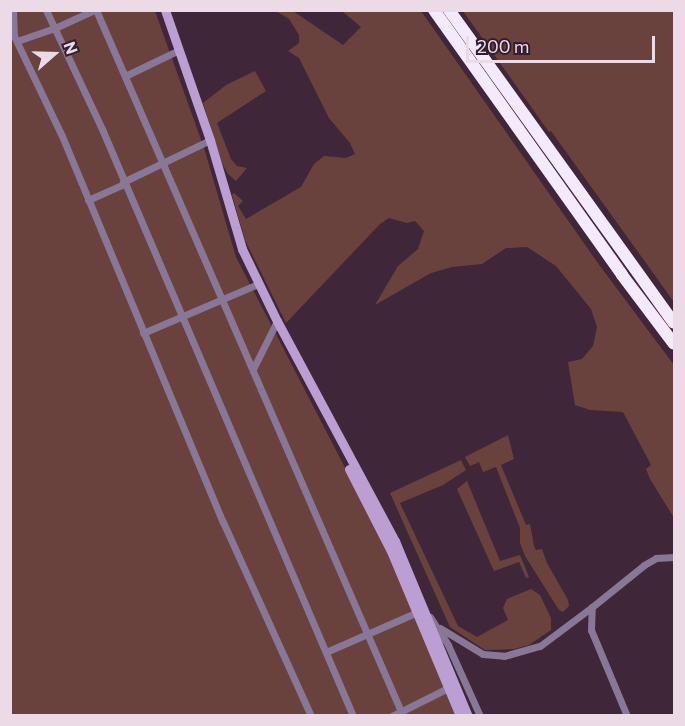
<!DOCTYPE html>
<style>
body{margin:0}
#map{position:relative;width:685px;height:726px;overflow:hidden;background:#3f2639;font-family:Commissioner,sans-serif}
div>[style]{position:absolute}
.green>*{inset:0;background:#6a423d}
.minor>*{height:7px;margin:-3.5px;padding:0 3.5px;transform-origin:3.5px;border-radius:3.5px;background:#897797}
.secondary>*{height:9px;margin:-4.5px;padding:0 4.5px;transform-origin:4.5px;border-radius:4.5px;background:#bb9ed2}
.motorway>*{height:12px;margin:-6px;padding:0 6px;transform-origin:6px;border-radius:6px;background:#f3eafb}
span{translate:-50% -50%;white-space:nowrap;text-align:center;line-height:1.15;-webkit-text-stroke:4.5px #341c2f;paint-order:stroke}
.frame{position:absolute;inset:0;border:12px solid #ecdbe7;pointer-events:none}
.north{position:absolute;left:24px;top:24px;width:60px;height:60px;-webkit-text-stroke:4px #341c2f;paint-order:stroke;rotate:70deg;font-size:16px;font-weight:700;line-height:24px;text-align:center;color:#ecdbe7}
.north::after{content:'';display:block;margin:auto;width:21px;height:27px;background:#ecdbe7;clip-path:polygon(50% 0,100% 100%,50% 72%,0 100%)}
.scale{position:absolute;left:466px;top:36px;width:189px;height:27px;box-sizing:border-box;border:3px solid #ecdbe7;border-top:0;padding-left:8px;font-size:18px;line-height:21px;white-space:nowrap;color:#ecdbe7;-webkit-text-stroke:4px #341c2f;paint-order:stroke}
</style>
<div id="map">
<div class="green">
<div style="clip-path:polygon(10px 11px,155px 11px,204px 148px,236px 257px,400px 574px,460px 715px,11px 715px)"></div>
<div style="clip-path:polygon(276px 11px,293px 11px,343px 45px,361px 27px,342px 11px,421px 11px,600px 266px,674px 365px,674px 518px,650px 479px,646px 469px,651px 465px,623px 412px,590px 410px,575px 405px,568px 362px,582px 359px,593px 346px,597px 327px,591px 309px,556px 266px,527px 247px,506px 248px,482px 264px,452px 267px,431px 273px,375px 305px,398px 266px,418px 249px,424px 231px,415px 221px,407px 223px,389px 218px,380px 224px,286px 323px,245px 240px,232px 195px,234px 193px,243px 201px,238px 206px,246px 219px,301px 187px,314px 164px,324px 156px,346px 158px,355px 154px,350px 143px,329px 118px,299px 58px,288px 51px,299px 43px,299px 35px,289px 19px)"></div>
<div style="clip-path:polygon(463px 11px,674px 11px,674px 302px,551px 131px,549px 132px)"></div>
<div style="clip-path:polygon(255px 71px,266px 91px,217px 123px,231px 159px,237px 166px,247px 168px,236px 181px,228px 174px,222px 163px,203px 103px,226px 85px)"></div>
<div style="clip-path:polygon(508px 435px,514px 459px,501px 465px,526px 525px,530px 524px,534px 546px,536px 550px,542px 549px,547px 563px,568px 600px,569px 606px,563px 612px,559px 610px,525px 556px,520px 543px,520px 528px,496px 467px,483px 472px,479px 462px,470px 466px,465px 457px)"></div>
<div style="clip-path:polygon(461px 460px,466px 470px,443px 485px,400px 503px,458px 626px,477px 637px,508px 620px,503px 608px,507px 599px,531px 589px,540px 595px,551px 618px,551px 630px,529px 645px,514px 649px,485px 650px,450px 627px,390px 493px)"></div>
<div style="clip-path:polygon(467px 481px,500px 561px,520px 555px,529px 577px,526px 578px,519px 562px,494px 571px,457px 489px)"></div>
</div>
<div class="minor">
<div style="left:13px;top:10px;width:26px;rotate:88deg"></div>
<div style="left:14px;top:36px;width:111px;rotate:64.4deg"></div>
<div style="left:62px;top:136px;width:418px;rotate:67.4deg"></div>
<div style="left:223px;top:522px;width:213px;rotate:65.6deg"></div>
<div style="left:46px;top:10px;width:132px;rotate:64.8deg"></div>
<div style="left:102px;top:129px;width:638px;rotate:66.85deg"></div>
<div style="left:96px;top:10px;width:770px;rotate:66.5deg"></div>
<div style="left:17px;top:41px;width:40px;rotate:-18.9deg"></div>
<div style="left:55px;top:28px;width:43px;rotate:-24.8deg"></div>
<div style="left:125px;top:76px;width:58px;rotate:-25.7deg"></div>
<div style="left:123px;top:182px;width:97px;rotate:-25.8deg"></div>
<div style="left:88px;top:200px;width:39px;rotate:-24deg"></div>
<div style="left:143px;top:333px;width:125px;rotate:-23.1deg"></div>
<div style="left:253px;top:369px;width:54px;rotate:-63.4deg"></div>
<div style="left:430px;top:617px;width:33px;rotate:57deg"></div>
<div style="left:448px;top:645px;width:78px;rotate:65.7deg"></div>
<div style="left:440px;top:628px;width:50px;rotate:31.2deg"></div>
<div style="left:483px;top:654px;width:21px;rotate:5deg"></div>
<div style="left:504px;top:656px;width:37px;rotate:-16deg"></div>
<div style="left:540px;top:646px;width:65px;rotate:-36.9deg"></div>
<div style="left:326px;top:652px;width:103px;rotate:-23.6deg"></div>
<div style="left:392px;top:716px;width:67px;rotate:-26.6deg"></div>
<div style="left:627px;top:716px;width:93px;rotate:-112.7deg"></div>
<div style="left:591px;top:630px;width:23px;rotate:-88deg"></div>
<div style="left:592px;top:607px;width:67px;rotate:-38.9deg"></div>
<div style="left:644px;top:565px;width:14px;rotate:-30deg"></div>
<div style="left:656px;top:558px;width:18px;rotate:-3deg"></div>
</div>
<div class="secondary">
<div style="left:165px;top:10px;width:138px;rotate:70.9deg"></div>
<div style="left:210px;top:140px;width:114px;rotate:73.6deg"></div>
<div style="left:242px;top:249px;width:80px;rotate:64.1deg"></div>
<div style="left:277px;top:321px;width:250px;rotate:61.8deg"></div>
<div style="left:395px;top:541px;width:190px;rotate:67.4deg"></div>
<div style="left:349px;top:469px;width:92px;rotate:62.9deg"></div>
<div style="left:391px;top:551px;width:179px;rotate:67.3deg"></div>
</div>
<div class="motorway">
<div style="left:434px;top:10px;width:325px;rotate:54.6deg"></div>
<div style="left:622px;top:275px;width:86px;rotate:53deg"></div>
<div style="left:449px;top:10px;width:385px;rotate:54.3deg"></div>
</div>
<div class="frame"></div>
<div class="north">N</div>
<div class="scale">200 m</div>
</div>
